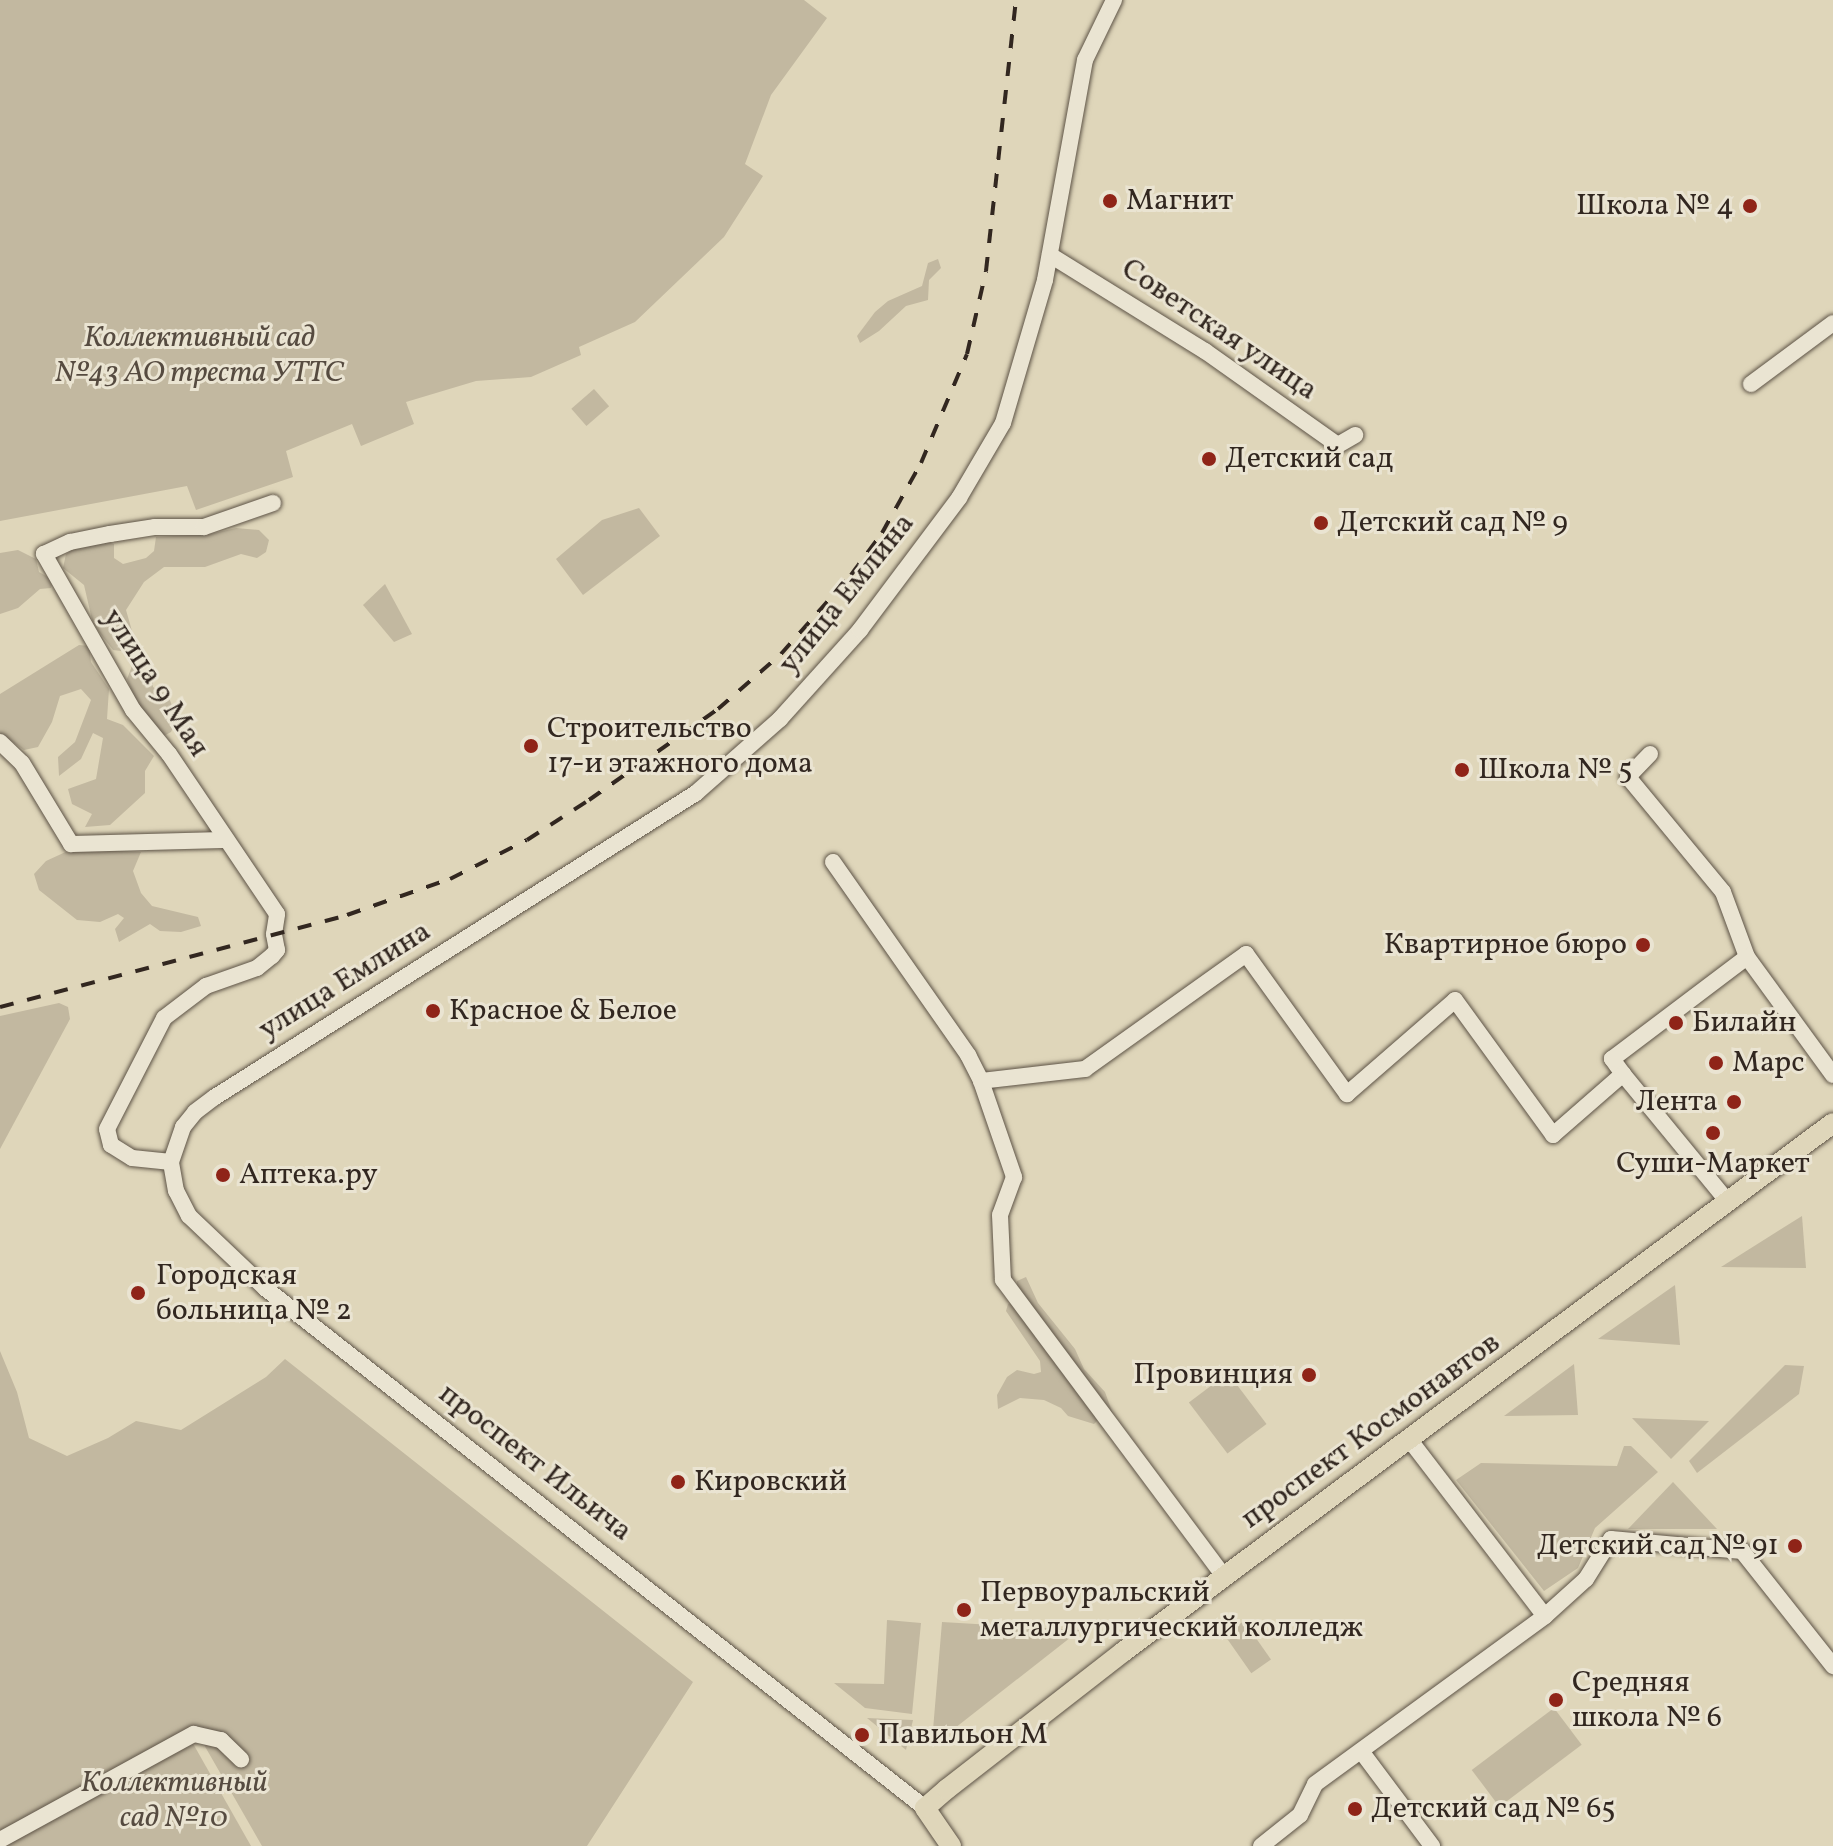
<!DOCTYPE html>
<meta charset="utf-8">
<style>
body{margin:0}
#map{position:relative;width:1833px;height:1846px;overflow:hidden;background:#dfd6ba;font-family:Vollkorn,serif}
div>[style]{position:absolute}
.green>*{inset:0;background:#c2b8a0;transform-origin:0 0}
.roads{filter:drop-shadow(0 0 2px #5d5346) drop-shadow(0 0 2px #5d5346)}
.minor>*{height:16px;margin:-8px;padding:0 8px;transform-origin:8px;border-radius:8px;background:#eae4d2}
.major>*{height:20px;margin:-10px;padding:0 10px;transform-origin:10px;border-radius:10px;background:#dfd6ba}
.rail>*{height:4px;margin-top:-2px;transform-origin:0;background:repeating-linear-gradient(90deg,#322720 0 14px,transparent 0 28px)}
.dots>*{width:22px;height:22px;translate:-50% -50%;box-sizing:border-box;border:4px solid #eae4d2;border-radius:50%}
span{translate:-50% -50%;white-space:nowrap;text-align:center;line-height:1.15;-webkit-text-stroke:6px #eae4d2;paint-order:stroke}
.poi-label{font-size:30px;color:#322720}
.left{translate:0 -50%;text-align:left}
.right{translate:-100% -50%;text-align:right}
.street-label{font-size:30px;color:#322720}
.park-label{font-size:30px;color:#564b40;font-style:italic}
</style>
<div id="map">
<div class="green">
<div style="clip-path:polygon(0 0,804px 0,827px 18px,771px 95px,745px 164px,763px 176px,724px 237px,635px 322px,579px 347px,581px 355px,531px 377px,476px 381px,406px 402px,414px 424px,361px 446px,352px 424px,286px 451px,293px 477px,196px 510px,187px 486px,0 521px)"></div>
<div style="clip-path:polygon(938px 259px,941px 268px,929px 280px,928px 300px,906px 306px,879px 331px,860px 343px,857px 336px,875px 312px,888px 301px,922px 286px,928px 263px)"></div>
<div style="left:594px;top:389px;width:23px;height:30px;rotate:49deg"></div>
<div style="clip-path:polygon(639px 508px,660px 536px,583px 595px,556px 559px,602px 520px)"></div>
<div style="clip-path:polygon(236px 528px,259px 530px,269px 540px,266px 552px,257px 558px,241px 554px,205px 567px,164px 567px,144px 582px,126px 610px,136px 645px,129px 652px,113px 650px,93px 624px,84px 585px,63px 568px,66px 554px,80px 545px,105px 541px,114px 544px,114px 558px,123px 564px,146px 558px,154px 551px,156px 537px,210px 534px)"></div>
<div style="clip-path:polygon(18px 550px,36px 559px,39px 572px,53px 580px,51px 588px,40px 589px,18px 608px,0 614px,0 553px)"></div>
<div style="clip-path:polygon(385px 584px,412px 634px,394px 642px,363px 605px)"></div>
<div style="clip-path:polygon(79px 645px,89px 646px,91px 662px,109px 689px,107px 719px,123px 725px,154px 756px,145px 771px,145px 793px,110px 825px,85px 827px,92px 814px,72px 804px,68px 789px,96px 779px,103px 738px,93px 733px,81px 759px,59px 776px,58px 757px,75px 742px,91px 700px,81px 689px,60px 696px,52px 722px,38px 747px,24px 750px,0 733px,0 694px)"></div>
<div style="clip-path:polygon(143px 660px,144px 672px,153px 676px,153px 687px,168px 695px,177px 719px,171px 732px,162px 737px,137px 704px,127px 679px,132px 666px)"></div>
<div style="clip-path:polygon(72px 849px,141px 852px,133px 871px,141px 893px,152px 906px,198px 917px,201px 926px,181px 932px,160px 931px,150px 924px,119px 942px,115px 929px,124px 918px,118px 914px,100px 922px,77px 920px,39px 890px,34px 874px,46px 861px)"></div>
<div style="clip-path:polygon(59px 1003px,68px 1007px,70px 1019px,0 1149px,0 1016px)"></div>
<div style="clip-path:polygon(1802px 1216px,1806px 1268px,1721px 1267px)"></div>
<div style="clip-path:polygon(1026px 1277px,1038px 1303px,1075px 1349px,1084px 1369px,1105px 1392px,1114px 1417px,1017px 1294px,1017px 1281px)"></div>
<div style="clip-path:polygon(1675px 1285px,1680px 1345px,1598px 1339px)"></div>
<div style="clip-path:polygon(1014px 1302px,1098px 1420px,1094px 1424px,1068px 1416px,1061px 1408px,1044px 1400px,1020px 1398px,998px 1409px,997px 1395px,1007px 1377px,1017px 1370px,1034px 1374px,1041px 1372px,1040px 1361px,1006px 1311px,1008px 1304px)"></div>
<div style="clip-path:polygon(0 1351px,17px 1392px,29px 1438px,67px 1456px,108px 1438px,136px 1421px,181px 1430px,266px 1377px,285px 1359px,693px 1682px,587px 1846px,262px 1846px,195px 1729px,0 1835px)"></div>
<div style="clip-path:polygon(1574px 1364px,1578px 1415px,1504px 1416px)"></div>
<div style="clip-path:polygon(1785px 1365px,1804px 1366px,1799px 1394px,1697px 1473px,1689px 1461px)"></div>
<div style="left:1228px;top:1373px;width:64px;height:49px;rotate:53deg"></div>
<div style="clip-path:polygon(1632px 1418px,1709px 1421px,1671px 1459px)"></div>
<div style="clip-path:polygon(1624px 1446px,1631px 1446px,1658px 1472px,1595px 1528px,1578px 1568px,1544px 1591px,1456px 1480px,1481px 1463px,1617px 1466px)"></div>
<div style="clip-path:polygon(1673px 1482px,1717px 1529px,1628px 1529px)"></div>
<div style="clip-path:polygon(887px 1620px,921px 1623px,912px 1714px,865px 1708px,834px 1683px,884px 1684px)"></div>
<div style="left:1244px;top:1621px;width:47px;height:24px;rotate:55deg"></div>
<div style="clip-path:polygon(942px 1622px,1080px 1630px,941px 1739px,933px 1730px)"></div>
<div style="left:1554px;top:1708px;width:46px;height:103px;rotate:53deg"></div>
<div style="clip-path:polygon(867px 1718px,913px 1720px,906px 1750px)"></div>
<div style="clip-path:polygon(191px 1740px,251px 1846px,1px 1846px)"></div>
</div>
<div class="roads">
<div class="minor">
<div style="left:1050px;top:255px;width:182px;rotate:31.8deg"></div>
<div style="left:1205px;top:351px;width:163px;rotate:35.3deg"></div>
<div style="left:1338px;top:445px;width:20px;rotate:-30deg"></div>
<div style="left:1751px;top:384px;width:102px;rotate:-36.6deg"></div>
<div style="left:0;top:742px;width:30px;rotate:44deg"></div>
<div style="left:22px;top:763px;width:95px;rotate:58.8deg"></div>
<div style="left:71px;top:844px;width:153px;rotate:-1.5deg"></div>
<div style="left:1650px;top:754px;width:32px;rotate:134deg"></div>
<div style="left:1628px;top:777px;width:149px;rotate:50.4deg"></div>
<div style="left:1723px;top:892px;width:69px;rotate:69.7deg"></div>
<div style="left:1747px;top:957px;width:146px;rotate:53.9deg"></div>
<div style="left:833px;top:862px;width:236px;rotate:55deg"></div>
<div style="left:968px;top:1055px;width:29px;rotate:63deg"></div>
<div style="left:981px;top:1081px;width:102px;rotate:71deg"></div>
<div style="left:1014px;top:1177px;width:40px;rotate:110.2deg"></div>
<div style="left:1000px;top:1215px;width:65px;rotate:87.4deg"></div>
<div style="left:1003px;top:1280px;width:370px;rotate:53.3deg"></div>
<div style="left:1623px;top:1074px;width:19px;rotate:-126deg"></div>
<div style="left:1612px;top:1059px;width:169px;rotate:-37.1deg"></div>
<div style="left:981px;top:1081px;width:105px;rotate:-6.6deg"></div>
<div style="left:1085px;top:1069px;width:198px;rotate:-35.5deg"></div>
<div style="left:1246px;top:954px;width:173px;rotate:54.2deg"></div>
<div style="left:1347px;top:1094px;width:143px;rotate:-41deg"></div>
<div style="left:1455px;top:1000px;width:167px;rotate:54deg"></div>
<div style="left:1553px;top:1135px;width:93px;rotate:-41.1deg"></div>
<div style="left:1623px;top:1074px;width:166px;rotate:50.6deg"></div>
<div style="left:171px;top:1162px;width:39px;rotate:-174deg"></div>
<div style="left:132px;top:1158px;width:25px;rotate:-148deg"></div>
<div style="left:111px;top:1145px;width:16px;rotate:-104deg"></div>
<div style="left:107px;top:1129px;width:125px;rotate:-62.8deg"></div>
<div style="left:164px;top:1018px;width:53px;rotate:-37.3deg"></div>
<div style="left:206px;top:986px;width:54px;rotate:-19.4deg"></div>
<div style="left:257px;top:968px;width:19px;rotate:-39deg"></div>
<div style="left:272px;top:956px;width:8px;rotate:-50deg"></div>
<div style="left:277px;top:950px;width:16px;rotate:-101deg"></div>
<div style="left:274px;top:934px;width:20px;rotate:-81deg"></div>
<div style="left:277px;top:914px;width:193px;rotate:-124deg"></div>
<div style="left:169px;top:754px;width:57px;rotate:-129.3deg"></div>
<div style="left:133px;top:710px;width:180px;rotate:-119.7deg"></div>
<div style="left:44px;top:554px;width:29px;rotate:-25deg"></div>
<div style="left:70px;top:542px;width:41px;rotate:-11.3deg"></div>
<div style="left:110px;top:534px;width:46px;rotate:-8.8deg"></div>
<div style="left:155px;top:527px;width:49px"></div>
<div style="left:204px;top:527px;width:73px;rotate:-19.2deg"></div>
<div style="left:1409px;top:1439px;width:223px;rotate:52.5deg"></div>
<div style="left:1361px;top:1751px;width:119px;rotate:53.2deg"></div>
<div style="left:925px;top:1808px;width:840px;rotate:-141.77deg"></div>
<div style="left:265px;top:1288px;width:105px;rotate:-136.5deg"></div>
<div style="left:189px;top:1216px;width:28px;rotate:-117deg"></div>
<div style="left:176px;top:1191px;width:29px;rotate:-100deg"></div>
<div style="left:171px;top:1162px;width:37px;rotate:-71deg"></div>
<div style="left:183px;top:1127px;width:19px;rotate:-51deg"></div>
<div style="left:195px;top:1112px;width:25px;rotate:-37deg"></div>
<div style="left:215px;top:1097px;width:569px;rotate:-32.29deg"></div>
<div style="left:696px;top:793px;width:112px;rotate:-41.4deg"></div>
<div style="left:780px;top:719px;width:120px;rotate:-48deg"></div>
<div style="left:860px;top:630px;width:165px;rotate:-53.1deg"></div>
<div style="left:959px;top:498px;width:87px;rotate:-59.6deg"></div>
<div style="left:1003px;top:423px;width:149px;rotate:-73.6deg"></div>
<div style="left:1045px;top:280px;width:224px;rotate:-79.7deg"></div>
<div style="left:1085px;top:60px;width:67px;rotate:-64.2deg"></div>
<div style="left:0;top:1840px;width:221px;rotate:-28.7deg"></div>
<div style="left:194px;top:1734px;width:28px;rotate:13deg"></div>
<div style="left:221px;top:1740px;width:28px;rotate:44deg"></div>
<div style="left:1261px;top:1846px;width:50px;rotate:-38.5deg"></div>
<div style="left:1300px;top:1815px;width:34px;rotate:-64deg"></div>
<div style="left:1315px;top:1784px;width:285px;rotate:-36.1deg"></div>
<div style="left:1545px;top:1616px;width:55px;rotate:-42.1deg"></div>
<div style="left:1586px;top:1579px;width:47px;rotate:-58deg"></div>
<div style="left:1611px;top:1539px;width:132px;rotate:5.2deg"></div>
<div style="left:1742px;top:1551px;width:147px;rotate:51.6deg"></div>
</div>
<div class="major">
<div style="left:951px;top:1846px;width:46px;rotate:-124.4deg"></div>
<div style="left:925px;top:1808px;width:29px;rotate:-41deg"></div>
<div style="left:947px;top:1789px;width:223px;rotate:-37.9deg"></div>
<div style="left:1123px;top:1652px;width:885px;rotate:-36.69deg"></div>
</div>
</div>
<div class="rail">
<div style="left:0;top:1007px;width:359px;rotate:-14.8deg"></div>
<div style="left:347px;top:915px;width:109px;rotate:-19.3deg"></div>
<div style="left:450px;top:879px;width:86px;rotate:-26.9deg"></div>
<div style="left:527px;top:840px;width:74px;rotate:-32.8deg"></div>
<div style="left:589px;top:800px;width:158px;rotate:-35.2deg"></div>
<div style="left:718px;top:709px;width:84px;rotate:-41.1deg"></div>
<div style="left:781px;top:654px;width:106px;rotate:-48.5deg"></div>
<div style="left:851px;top:575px;width:52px;rotate:-53.6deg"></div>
<div style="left:882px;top:533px;width:80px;rotate:-60.9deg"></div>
<div style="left:921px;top:463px;width:118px;rotate:-67.1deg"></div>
<div style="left:967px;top:354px;width:85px;rotate:-77.1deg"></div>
<div style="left:986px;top:271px;width:273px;rotate:-83.7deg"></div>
</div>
<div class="dots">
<div style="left:1110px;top:201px;background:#8f2418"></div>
<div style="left:1750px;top:206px;background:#8f2418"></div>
<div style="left:1209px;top:459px;background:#8f2418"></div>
<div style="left:1321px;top:523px;background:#8f2418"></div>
<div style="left:531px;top:746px;background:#8f2418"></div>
<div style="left:1462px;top:770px;background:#8f2418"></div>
<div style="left:1643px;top:945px;background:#8f2418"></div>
<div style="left:433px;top:1011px;background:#8f2418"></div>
<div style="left:1676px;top:1023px;background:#8f2418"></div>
<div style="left:1716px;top:1063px;background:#8f2418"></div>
<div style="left:1734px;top:1102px;background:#8f2418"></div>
<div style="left:1713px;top:1133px;background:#8f2418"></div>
<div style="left:223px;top:1175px;background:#8f2418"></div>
<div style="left:138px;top:1293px;background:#8f2418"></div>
<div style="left:1309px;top:1375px;background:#8f2418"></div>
<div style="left:678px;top:1482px;background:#8f2418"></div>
<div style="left:1795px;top:1546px;background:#8f2418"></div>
<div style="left:964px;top:1610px;background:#8f2418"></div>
<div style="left:1556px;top:1700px;background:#8f2418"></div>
<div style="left:862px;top:1735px;background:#8f2418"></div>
<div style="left:1355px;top:1809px;background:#8f2418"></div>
</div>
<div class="poi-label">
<span class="left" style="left:1126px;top:201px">Магнит</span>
<span class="right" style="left:1734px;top:206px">Школа № 4</span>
<span class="left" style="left:1225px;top:459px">Детский сад</span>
<span class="left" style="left:1337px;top:523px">Детский сад № 9</span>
<span class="left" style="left:547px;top:746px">Строительство<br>17-и этажного дома</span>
<span class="left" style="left:1478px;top:770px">Школа № 5</span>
<span class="right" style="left:1627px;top:945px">Квартирное бюро</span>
<span class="left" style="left:449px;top:1011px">Красное &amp; Белое</span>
<span class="left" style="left:1692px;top:1023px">Билайн</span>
<span class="left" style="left:1732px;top:1063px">Марс</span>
<span class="right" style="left:1718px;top:1102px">Лента</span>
<span style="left:1713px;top:1164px">Суши-Маркет</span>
<span class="left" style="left:239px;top:1175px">Аптека.ру</span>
<span class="left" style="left:156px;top:1293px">Городская<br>больница № 2</span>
<span class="right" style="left:1293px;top:1375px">Провинция</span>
<span class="left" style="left:694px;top:1482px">Кировский</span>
<span class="right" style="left:1779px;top:1546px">Детский сад № 91</span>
<span class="left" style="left:980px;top:1610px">Первоуральский<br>металлургический колледж</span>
<span class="left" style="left:1572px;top:1700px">Средняя<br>школа № 6</span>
<span class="left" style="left:878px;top:1735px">Павильон М</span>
<span class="left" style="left:1371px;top:1809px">Детский сад № 65</span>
</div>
<div class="street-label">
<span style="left:1219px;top:330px;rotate:34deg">Советская улица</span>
<span style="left:847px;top:594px;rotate:-51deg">улица Емлина</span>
<span style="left:155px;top:683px;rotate:57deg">улица 9 Мая</span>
<span style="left:345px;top:981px;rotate:-32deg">улица Емлина</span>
<span style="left:1371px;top:1431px;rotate:-36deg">проспект Космонавтов</span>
<span style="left:535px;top:1463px;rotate:38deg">проспект Ильича</span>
</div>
<div class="park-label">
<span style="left:199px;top:355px">Коллективный сад<br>№43 АО треста УТТС</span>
<span style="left:174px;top:1800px">Коллективный<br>сад №10</span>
</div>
</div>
